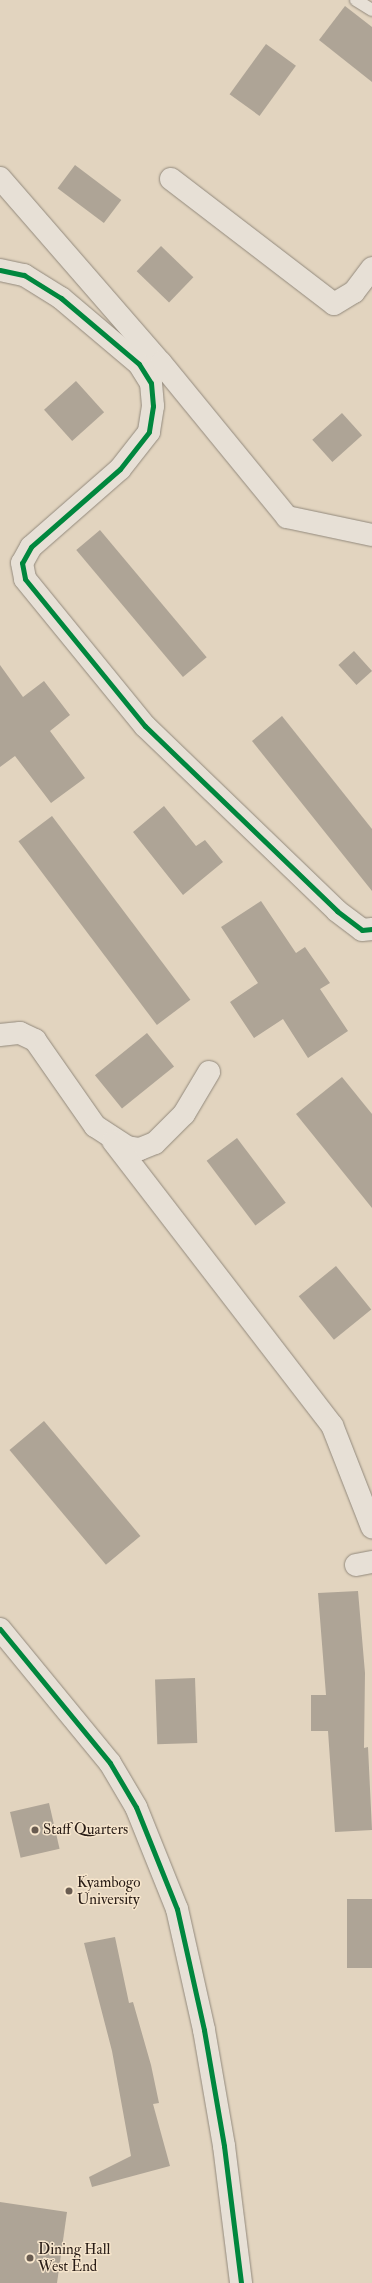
<!DOCTYPE html>
<style>
body{margin:0}
#map{position:relative;width:372px;height:2283px;overflow:hidden;background:#e2d4bf;font-family:"IM FELL Double Pica",serif}
div>[style]{position:absolute}
.building>*{inset:0;background:#aea496;transform-origin:0 0}
.roads{filter:drop-shadow(0 0 1px #92897c) drop-shadow(0 0 1px #92897c)}
.lane>*{height:12px;margin:-6px;padding:0 6px;transform-origin:6px;border-radius:6px;background:#e7e0d6}
.street>*{height:22px;margin:-11px;padding:0 11px;transform-origin:11px;border-radius:11px;background:#e7e0d6}
.cycleway>*{height:5px;margin:-2.5px;padding:0 2.5px;transform-origin:2.5px;border-radius:2.5px;background:#00873e}
.dots>*{width:11px;height:11px;translate:-50% -50%;box-sizing:border-box;border:2px solid #f6e5cc;border-radius:50%}
span{translate:-50% -50%;white-space:nowrap;text-align:center;line-height:1.15;-webkit-text-stroke:3px #f6e5cc;paint-order:stroke}
.poi-label{font-size:15px;color:#281c16}
.left{translate:0 -50%;text-align:left}
</style>
<div id="map">
<div class="building">
<div style="clip-path:polygon(345px 6px,372px 27px,372px 82px,319px 40px)"></div>
<div style="left:266px;top:44px;width:37px;height:62px;rotate:36deg"></div>
<div style="left:75px;top:165px;width:58px;height:29px;rotate:37deg"></div>
<div style="left:161px;top:246px;width:45px;height:35px;rotate:44deg"></div>
<div style="left:76px;top:381px;width:42px;height:43px;rotate:48deg"></div>
<div style="left:342px;top:413px;width:30px;height:40px;rotate:48deg"></div>
<div style="left:100px;top:530px;width:166px;height:31px;rotate:50deg"></div>
<div style="left:354px;top:651px;width:27px;height:21px;rotate:48deg"></div>
<div style="clip-path:polygon(0 665px,23px 697px,44px 681px,70px 715px,50px 731px,85px 778px,51px 803px,15px 756px,0 767px)"></div>
<div style="clip-path:polygon(282px 716px,372px 829px,372px 891px,252px 741px)"></div>
<div style="clip-path:polygon(164px 806px,196px 846px,205px 840px,223px 862px,183px 895px,133px 832px)"></div>
<div style="left:52px;top:816px;width:230px;height:42px;rotate:53deg"></div>
<div style="clip-path:polygon(261px 901px,296px 953px,305px 947px,330px 983px,320px 989px,348px 1031px,308px 1058px,283px 1019px,254px 1038px,230px 1002px,258px 983px,221px 927px)"></div>
<div style="left:147px;top:1033px;width:43px;height:67px;rotate:51deg"></div>
<div style="clip-path:polygon(342px 1077px,372px 1114px,372px 1208px,296px 1114px)"></div>
<div style="left:237px;top:1138px;width:81px;height:38px;rotate:53deg"></div>
<div style="left:336px;top:1266px;width:56px;height:48px;rotate:51deg"></div>
<div style="left:44px;top:1421px;width:150px;height:45px;rotate:50deg"></div>
<div style="clip-path:polygon(358px 1591px,365px 1673px,364px 1748px,368px 1747px,372px 1830px,335px 1832px,328px 1731px,311px 1731px,311px 1695px,326px 1695px,318px 1593px)"></div>
<div style="left:195px;top:1678px;width:65px;height:40px;rotate:88deg"></div>
<div style="left:49px;top:1803px;width:47px;height:40px;rotate:77deg"></div>
<div style="left:347px;top:1899px;width:25px;height:69px"></div>
<div style="clip-path:polygon(115px 1937px,129px 2003px,133px 2002px,151px 2065px,159px 2103px,153px 2104px,170px 2166px,92px 2187px,89px 2177px,131px 2156px,112px 2051px,84px 1943px)"></div>
<div style="clip-path:polygon(0 2202px,67px 2212px,57px 2283px,0 2283px)"></div>
</div>
<div class="roads">
<div class="lane">
<div style="left:356px;top:0;width:19px;rotate:32deg"></div>
</div>
<div class="street">
<div style="left:0;top:178px;width:245px;rotate:49deg"></div>
<div style="left:161px;top:363px;width:199px;rotate:50.7deg"></div>
<div style="left:287px;top:517px;width:87px;rotate:12deg"></div>
<div style="left:171px;top:179px;width:205px;rotate:37.5deg"></div>
<div style="left:334px;top:304px;width:23px;rotate:-31deg"></div>
<div style="left:354px;top:292px;width:30px;rotate:-53deg"></div>
<div style="left:0;top:270px;width:25px;rotate:12deg"></div>
<div style="left:24px;top:275px;width:44px;rotate:31.9deg"></div>
<div style="left:61px;top:298px;width:102px;rotate:40.2deg"></div>
<div style="left:139px;top:364px;width:22px;rotate:58deg"></div>
<div style="left:151px;top:383px;width:23px;rotate:85deg"></div>
<div style="left:153px;top:406px;width:26px;rotate:99deg"></div>
<div style="left:149px;top:432px;width:47px;rotate:128.1deg"></div>
<div style="left:120px;top:469px;width:118px;rotate:138.8deg"></div>
<div style="left:31px;top:547px;width:18px;rotate:119deg"></div>
<div style="left:22px;top:563px;width:16px;rotate:79deg"></div>
<div style="left:25px;top:579px;width:190px;rotate:50.8deg"></div>
<div style="left:145px;top:726px;width:267px;rotate:43.9deg"></div>
<div style="left:337px;top:911px;width:31px;rotate:37deg"></div>
<div style="left:362px;top:930px;width:10px;rotate:-6deg"></div>
<div style="left:0;top:1035px;width:20px;rotate:-6deg"></div>
<div style="left:20px;top:1033px;width:17px;rotate:25deg"></div>
<div style="left:35px;top:1040px;width:105px;rotate:55.1deg"></div>
<div style="left:95px;top:1126px;width:38px;rotate:33deg"></div>
<div style="left:127px;top:1147px;width:13px;rotate:9deg"></div>
<div style="left:140px;top:1149px;width:16px;rotate:-22deg"></div>
<div style="left:155px;top:1143px;width:41px;rotate:-45deg"></div>
<div style="left:184px;top:1114px;width:49px;rotate:-59.2deg"></div>
<div style="left:113px;top:1141px;width:359px;rotate:52.4deg"></div>
<div style="left:332px;top:1425px;width:110px;rotate:68.6deg"></div>
<div style="left:356px;top:1565px;width:16px;rotate:-11deg"></div>
<div style="left:0;top:1629px;width:173px;rotate:50.6deg"></div>
<div style="left:110px;top:1763px;width:51px;rotate:59.4deg"></div>
<div style="left:136px;top:1807px;width:110px;rotate:68.1deg"></div>
<div style="left:177px;top:1909px;width:124px;rotate:77.4deg"></div>
<div style="left:204px;top:2030px;width:118px;rotate:80.2deg"></div>
<div style="left:224px;top:2146px;width:138px;rotate:82.9deg"></div>
</div>
</div>
<div class="cycleway">
<div style="left:0;top:270px;width:25px;rotate:12deg"></div>
<div style="left:24px;top:275px;width:44px;rotate:31.9deg"></div>
<div style="left:61px;top:298px;width:102px;rotate:40.2deg"></div>
<div style="left:139px;top:364px;width:22px;rotate:58deg"></div>
<div style="left:151px;top:383px;width:23px;rotate:85deg"></div>
<div style="left:153px;top:406px;width:26px;rotate:99deg"></div>
<div style="left:149px;top:432px;width:47px;rotate:128.1deg"></div>
<div style="left:120px;top:469px;width:118px;rotate:138.8deg"></div>
<div style="left:31px;top:547px;width:18px;rotate:119deg"></div>
<div style="left:22px;top:563px;width:16px;rotate:79deg"></div>
<div style="left:25px;top:579px;width:190px;rotate:50.8deg"></div>
<div style="left:145px;top:726px;width:267px;rotate:43.9deg"></div>
<div style="left:337px;top:911px;width:31px;rotate:37deg"></div>
<div style="left:362px;top:930px;width:10px;rotate:-6deg"></div>
<div style="left:0;top:1629px;width:173px;rotate:50.6deg"></div>
<div style="left:110px;top:1763px;width:51px;rotate:59.4deg"></div>
<div style="left:136px;top:1807px;width:110px;rotate:68.1deg"></div>
<div style="left:177px;top:1909px;width:124px;rotate:77.4deg"></div>
<div style="left:204px;top:2030px;width:118px;rotate:80.2deg"></div>
<div style="left:224px;top:2146px;width:138px;rotate:82.9deg"></div>
</div>
<div class="dots">
<div style="left:35px;top:1830px;background:#695c51"></div>
<div style="left:69px;top:1891px;background:#695c51"></div>
<div style="left:30px;top:2258px;background:#695c51"></div>
</div>
<div class="poi-label">
<span class="left" style="left:43px;top:1830px">Staff Quarters</span>
<span class="left" style="left:77px;top:1891px">Kyambogo<br>University</span>
<span class="left" style="left:38px;top:2258px">Dining Hall<br>West End</span>
</div>
</div>
